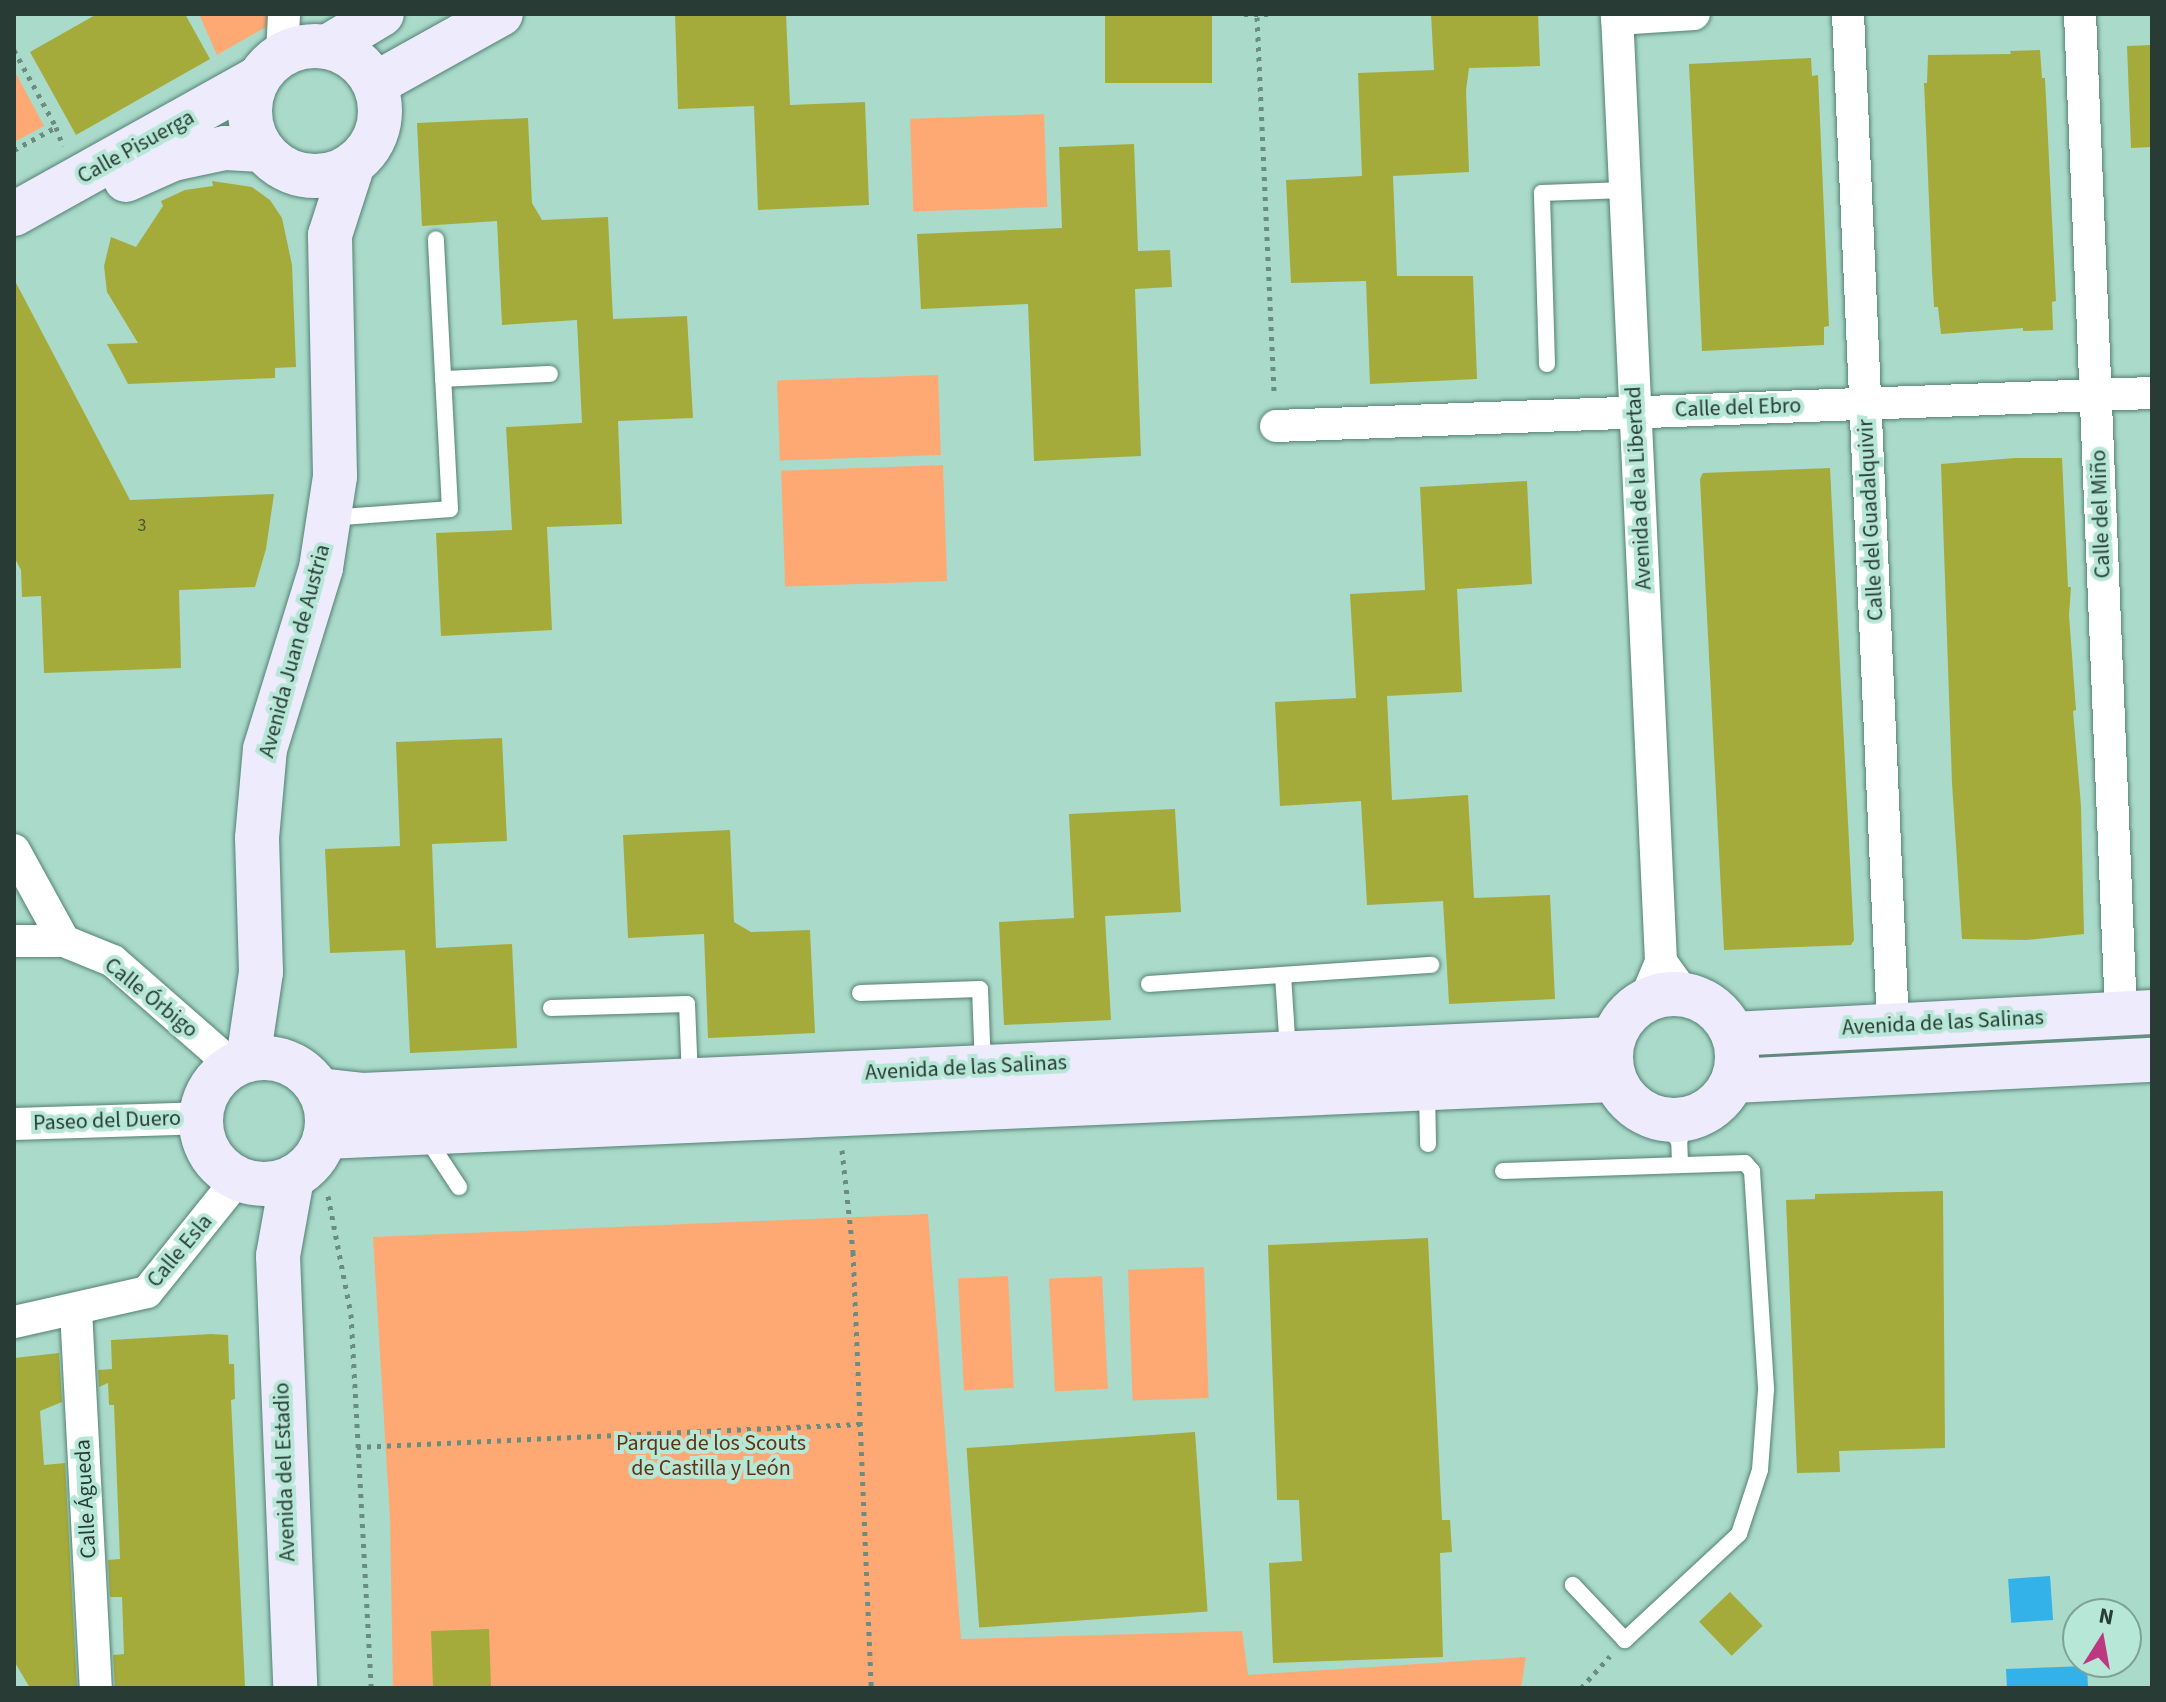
<!DOCTYPE html>
<meta charset="utf-8">
<style>
body{margin:0}
#map{position:relative;width:2166px;height:1702px;overflow:hidden;background:#aadaca;font-family:"Source Sans 3",sans-serif}
div>[style]{position:absolute}
.green>*{inset:0;background:#fea974;transform-origin:0 0}
.water>*{inset:0;background:#32b2e9;transform-origin:0 0}
.building>*{inset:0;background:#a5ab3b;transform-origin:0 0}
.path>*{height:5px;margin-top:-2.5px;transform-origin:0;background:repeating-linear-gradient(90deg,#6b8d81 0 4px,transparent 0 10px)}
.roads{filter:drop-shadow(0 0 2px #548173) drop-shadow(0 0 2px #548173)}
.lane>*{height:16px;margin:-8px;padding:0 8px;transform-origin:8px;border-radius:8px;background:#fff}
.street>*{height:32px;margin:-16px;padding:0 16px;transform-origin:16px;border-radius:16px;background:#fff}
.secondary>*{height:44px;margin:-22px;padding:0 22px;transform-origin:22px;border-radius:22px;background:#eeebfc}
.secondary>.ring{margin:-22px;padding:0;box-sizing:content-box;background:none;border:44px solid #eeebfc;border-radius:50%}
span{translate:-50% -50%;white-space:nowrap;text-align:center;line-height:1.15;-webkit-text-stroke:8px #b7e7d7;paint-order:stroke}
.number-label{font-size:18px;color:#475736}
.number-label span{-webkit-text-stroke-width:0}
.street-label{font-size:22px;color:#283b34}
.park-label{font-size:22px;color:#5f3212}
.frame{position:absolute;inset:0;border:16px solid #283b34;pointer-events:none}
.north{position:absolute;left:2062px;top:1598px;width:80px;height:80px;box-sizing:border-box;background:#b7e7d7;border:2px solid #7ea296;border-radius:50%;rotate:11deg;font-size:22px;font-weight:700;line-height:32px;text-align:center;color:#283b34}
.north::after{content:'';display:block;margin:auto;width:28px;height:36px;background:#bd397f;clip-path:polygon(50% 0,100% 100%,50% 72%,0 100%)}
</style>
<div id="map">
<div class="green">
<div style="clip-path:polygon(199px 14px,265px 14px,271px 24px,217px 55px)"></div>
<div style="clip-path:polygon(14px 70px,44px 126px,14px 142px)"></div>
<div style="left:1044px;top:114px;width:93px;height:134px;rotate:88deg"></div>
<div style="left:938px;top:375px;width:80px;height:161px;rotate:88deg"></div>
<div style="left:943px;top:465px;width:116px;height:162px;rotate:88deg"></div>
<div style="clip-path:polygon(928px 1214px,961px 1639px,1242px 1631px,1248px 1675px,1526px 1657px,1521px 1688px,393px 1688px,390px 1519px,373px 1237px)"></div>
<div style="left:1204px;top:1267px;width:131px;height:76px;rotate:88deg"></div>
<div style="left:1008px;top:1276px;width:112px;height:50px;rotate:87deg"></div>
<div style="left:1102px;top:1276px;width:113px;height:53px;rotate:87deg"></div>
</div>
<div class="water">
<div style="left:2050px;top:1576px;width:44px;height:42px;rotate:86deg"></div>
<div style="clip-path:polygon(2087px 1666px,2088px 1688px,2007px 1688px,2006px 1669px)"></div>
</div>
<div class="building">
<div style="clip-path:polygon(97px 14px,185px 14px,210px 59px,76px 135px,30px 52px)"></div>
<div style="clip-path:polygon(675px 14px,786px 14px,790px 105px,865px 102px,869px 205px,758px 210px,754px 106px,678px 109px)"></div>
<div style="left:1105px;top:14px;width:107px;height:69px"></div>
<div style="clip-path:polygon(1431px 14px,1538px 14px,1540px 66px,1469px 68px,1466px 90px,1469px 172px,1393px 176px,1397px 276px,1473px 276px,1477px 379px,1370px 384px,1366px 281px,1291px 283px,1286px 180px,1362px 176px,1358px 73px,1434px 70px)"></div>
<div style="clip-path:polygon(2152px 45px,2152px 147px,2131px 148px,2127px 46px)"></div>
<div style="clip-path:polygon(2040px 50px,2042px 78px,2045px 78px,2056px 301px,2052px 302px,2053px 330px,2023px 331px,2023px 328px,1941px 334px,1938px 307px,1934px 307px,1932px 271px,1924px 83px,1927px 83px,1928px 55px,2011px 54px,2010px 51px)"></div>
<div style="clip-path:polygon(1811px 58px,1812px 76px,1818px 75px,1829px 326px,1824px 327px,1824px 345px,1702px 351px,1689px 64px)"></div>
<div style="clip-path:polygon(528px 118px,532px 203px,542px 220px,608px 217px,613px 319px,687px 316px,693px 418px,618px 421px,622px 524px,547px 527px,552px 630px,441px 636px,436px 533px,512px 530px,506px 427px,582px 423px,577px 320px,502px 325px,497px 221px,422px 226px,417px 123px)"></div>
<div style="clip-path:polygon(1134px 144px,1138px 251px,1170px 250px,1172px 287px,1135px 289px,1141px 456px,1034px 461px,1028px 304px,921px 309px,917px 234px,1062px 228px,1059px 147px)"></div>
<div style="clip-path:polygon(212px 181px,252px 187px,270px 200px,282px 218px,292px 265px,296px 367px,275px 368px,275px 378px,128px 384px,107px 344px,138px 343px,107px 292px,104px 266px,111px 237px,136px 247px,163px 206px,161px 201px,185px 190px,213px 186px)"></div>
<div style="clip-path:polygon(14px 279px,130px 500px,274px 494px,266px 549px,255px 587px,179px 590px,181px 668px,44px 673px,41px 596px,22px 597px,21px 570px,14px 557px)"></div>
<div style="clip-path:polygon(2015px 458px,2062px 458px,2068px 587px,2071px 587px,2069px 615px,2076px 710px,2073px 711px,2081px 806px,2084px 934px,2026px 940px,1962px 939px,1952px 783px,1941px 464px)"></div>
<div style="clip-path:polygon(1830px 468px,1854px 940px,1851px 945px,1724px 950px,1700px 479px,1703px 473px)"></div>
<div style="clip-path:polygon(1527px 481px,1532px 584px,1457px 589px,1462px 692px,1387px 696px,1392px 800px,1468px 795px,1474px 898px,1550px 895px,1555px 999px,1449px 1004px,1443px 901px,1367px 905px,1361px 801px,1280px 806px,1275px 702px,1356px 698px,1350px 594px,1425px 590px,1420px 487px)"></div>
<div style="clip-path:polygon(502px 738px,507px 841px,432px 844px,436px 948px,512px 944px,517px 1048px,410px 1053px,405px 950px,330px 953px,325px 849px,400px 846px,396px 742px)"></div>
<div style="clip-path:polygon(1175px 809px,1181px 912px,1105px 916px,1111px 1020px,1004px 1025px,999px 922px,1074px 918px,1069px 814px)"></div>
<div style="clip-path:polygon(730px 830px,734px 922px,751px 932px,810px 930px,815px 1033px,708px 1038px,704px 934px,628px 938px,623px 835px)"></div>
<div style="clip-path:polygon(1943px 1191px,1945px 1448px,1839px 1451px,1840px 1472px,1797px 1473px,1786px 1200px,1815px 1199px,1815px 1194px)"></div>
<div style="clip-path:polygon(1428px 1238px,1442px 1520px,1450px 1520px,1452px 1552px,1440px 1553px,1443px 1657px,1273px 1663px,1269px 1563px,1302px 1561px,1299px 1500px,1277px 1500px,1268px 1245px)"></div>
<div style="clip-path:polygon(211px 1334px,228px 1335px,229px 1364px,234px 1364px,235px 1399px,231px 1400px,245px 1686px,115px 1688px,113px 1655px,124px 1654px,122px 1597px,110px 1597px,108px 1560px,120px 1559px,114px 1405px,109px 1405px,108px 1383px,99px 1387px,98px 1370px,112px 1369px,111px 1340px)"></div>
<div style="clip-path:polygon(59px 1353px,62px 1402px,40px 1411px,44px 1465px,65px 1463px,77px 1688px,30px 1688px,14px 1661px,14px 1358px)"></div>
<div style="left:1195px;top:1432px;width:180px;height:229px;rotate:86deg"></div>
<div style="left:1730px;top:1592px;width:47px;height:43px;rotate:46deg"></div>
<div style="left:489px;top:1629px;width:59px;height:58px;rotate:88deg"></div>
</div>
<div class="path">
<div style="left:1244px;top:14px;width:24px"></div>
<div style="left:1257px;top:17px;width:378px;rotate:87.4deg"></div>
<div style="left:14px;top:50px;width:88px;rotate:61.4deg"></div>
<div style="left:56px;top:127px;width:20px;rotate:70deg"></div>
<div style="left:14px;top:150px;width:48px;rotate:-28.7deg"></div>
<div style="left:842px;top:1150px;width:103px;rotate:83.8deg"></div>
<div style="left:853px;top:1252px;width:436px;rotate:87.6deg"></div>
<div style="left:328px;top:1196px;width:120px;rotate:79deg"></div>
<div style="left:351px;top:1314px;width:375px;rotate:86.9deg"></div>
<div style="left:357px;top:1447px;width:504px;rotate:-2.62deg"></div>
<div style="left:1581px;top:1688px;width:43px;rotate:-47.8deg"></div>
</div>
<div class="roads">
<div class="lane">
<div style="left:1547px;top:364px;width:171px;rotate:-91.7deg"></div>
<div style="left:1542px;top:193px;width:83px;rotate:-2.1deg"></div>
<div style="left:443px;top:379px;width:107px;rotate:-2.7deg"></div>
<div style="left:330px;top:518px;width:120px;rotate:-4.3deg"></div>
<div style="left:450px;top:509px;width:270px;rotate:-93deg"></div>
<div style="left:1283px;top:975px;width:78px;rotate:86.3deg"></div>
<div style="left:1149px;top:984px;width:283px;rotate:-3.9deg"></div>
<div style="left:860px;top:993px;width:120px;rotate:-1.9deg"></div>
<div style="left:980px;top:989px;width:78px;rotate:87.8deg"></div>
<div style="left:551px;top:1008px;width:136px;rotate:-1.7deg"></div>
<div style="left:687px;top:1004px;width:75px;rotate:87.7deg"></div>
<div style="left:1427px;top:1090px;width:54px;rotate:88.9deg"></div>
<div style="left:1663px;top:1120px;width:26px;rotate:53deg"></div>
<div style="left:426px;top:1137px;width:60px;rotate:56.6deg"></div>
<div style="left:1680px;top:1164px;width:23px;rotate:-92deg"></div>
<div style="left:1679px;top:1141px;width:23px;rotate:-67deg"></div>
<div style="left:1503px;top:1171px;width:242px;rotate:-1.9deg"></div>
<div style="left:1745px;top:1163px;width:11px;rotate:49deg"></div>
<div style="left:1752px;top:1171px;width:219px;rotate:86.3deg"></div>
<div style="left:1766px;top:1390px;width:80px;rotate:94.3deg"></div>
<div style="left:1760px;top:1470px;width:67px;rotate:108.2deg"></div>
<div style="left:1739px;top:1534px;width:156px;rotate:137.1deg"></div>
<div style="left:1625px;top:1640px;width:76px;rotate:-133.4deg"></div>
</div>
<div class="street">
<div style="left:1617px;top:14px;width:949px;rotate:87.34deg"></div>
<div style="left:1661px;top:962px;width:41px;rotate:112.8deg"></div>
<div style="left:1848px;top:14px;width:1012px;rotate:87.45deg"></div>
<div style="left:2080px;top:14px;width:1001px;rotate:87.65deg"></div>
<div style="left:1617px;top:19px;width:77px;rotate:-3.7deg"></div>
<div style="left:282px;top:54px;width:40px;rotate:-87.1deg"></div>
<div style="left:1276px;top:426px;width:877px;rotate:-2.16deg"></div>
<div style="left:14px;top:850px;width:104px;rotate:61.2deg"></div>
<div style="left:14px;top:941px;width:50px"></div>
<div style="left:64px;top:941px;width:53px;rotate:22.2deg"></div>
<div style="left:113px;top:961px;width:159px;rotate:41.2deg"></div>
<div style="left:1661px;top:962px;width:39px;rotate:54deg"></div>
<div style="left:14px;top:1124px;width:186px;rotate:-1.8deg"></div>
<div style="left:76px;top:1310px;width:379px;rotate:87deg"></div>
<div style="left:14px;top:1322px;width:136px;rotate:-12.7deg"></div>
<div style="left:147px;top:1292px;width:145px;rotate:-51.2deg"></div>
</div>
<div class="secondary">
<div class="ring" style="left:250px;top:46px;width:86px;height:86px"></div>
<div style="left:327px;top:47px;width:64px;rotate:-31deg"></div>
<div style="left:375px;top:84px;width:144px;rotate:-29.1deg"></div>
<div style="left:126px;top:180px;width:51px;rotate:-24.1deg"></div>
<div style="left:173px;top:159px;width:53px;rotate:-11.9deg"></div>
<div style="left:225px;top:148px;width:37px;rotate:3deg"></div>
<div style="left:14px;top:214px;width:278px;rotate:-29.1deg"></div>
<div class="ring" style="left:1611px;top:994px;width:82px;height:82px"></div>
<div style="left:1733px;top:1034px;width:420px;rotate:-3deg"></div>
<div class="ring" style="left:201px;top:1058px;width:82px;height:82px"></div>
<div style="left:248px;top:1060px;width:89px;rotate:-81.6deg"></div>
<div style="left:261px;top:972px;width:134px;rotate:-91.7deg"></div>
<div style="left:257px;top:838px;width:89px;rotate:-84.9deg"></div>
<div style="left:265px;top:749px;width:189px;rotate:-72.8deg"></div>
<div style="left:321px;top:568px;width:93px;rotate:-81.3deg"></div>
<div style="left:335px;top:476px;width:241px;rotate:-91.2deg"></div>
<div style="left:330px;top:235px;width:75px;rotate:-72.1deg"></div>
<div style="left:1734px;top:1081px;width:419px;rotate:-2.9deg"></div>
<div style="left:319px;top:1090px;width:43px;rotate:6.6deg"></div>
<div style="left:362px;top:1095px;width:1251px;rotate:-2.57deg"></div>
<div style="left:325px;top:1137px;width:1289px;rotate:-2.53deg"></div>
<div style="left:292px;top:1178px;width:79px;rotate:100.2deg"></div>
<div style="left:278px;top:1256px;width:432px;rotate:87.7deg"></div>
</div>
</div>
<div class="number-label">
<span style="left:142px;top:526px">3</span>
</div>
<div class="street-label">
<span style="left:136px;top:147px;rotate:-29deg">Calle Pisuerga</span>
<span style="left:1738px;top:408px;rotate:-2deg">Calle del Ebro</span>
<span style="left:1639px;top:488px;rotate:-93deg">Avenida de la Libertad</span>
<span style="left:2101px;top:514px;rotate:-92deg">Calle del Miño</span>
<span style="left:1871px;top:520px;rotate:-93deg">Calle del Guadalquivir</span>
<span style="left:295px;top:651px;rotate:-75deg">Avenida Juan de Austria</span>
<span style="left:151px;top:998px;rotate:39deg">Calle Órbigo</span>
<span style="left:1943px;top:1023px;rotate:-3deg">Avenida de las Salinas</span>
<span style="left:966px;top:1068px;rotate:-3deg">Avenida de las Salinas</span>
<span style="left:107px;top:1121px;rotate:-2deg">Paseo del Duero</span>
<span style="left:180px;top:1251px;rotate:-50deg">Calle Esla</span>
<span style="left:285px;top:1472px;rotate:-92deg">Avenida del Estadio</span>
<span style="left:86px;top:1499px;rotate:-93deg">Calle Águeda</span>
</div>
<div class="park-label">
<span style="left:711px;top:1456px">Parque de los Scouts<br>de Castilla y León</span>
</div>
<div class="frame"></div>
<div class="north">N</div>
</div>
